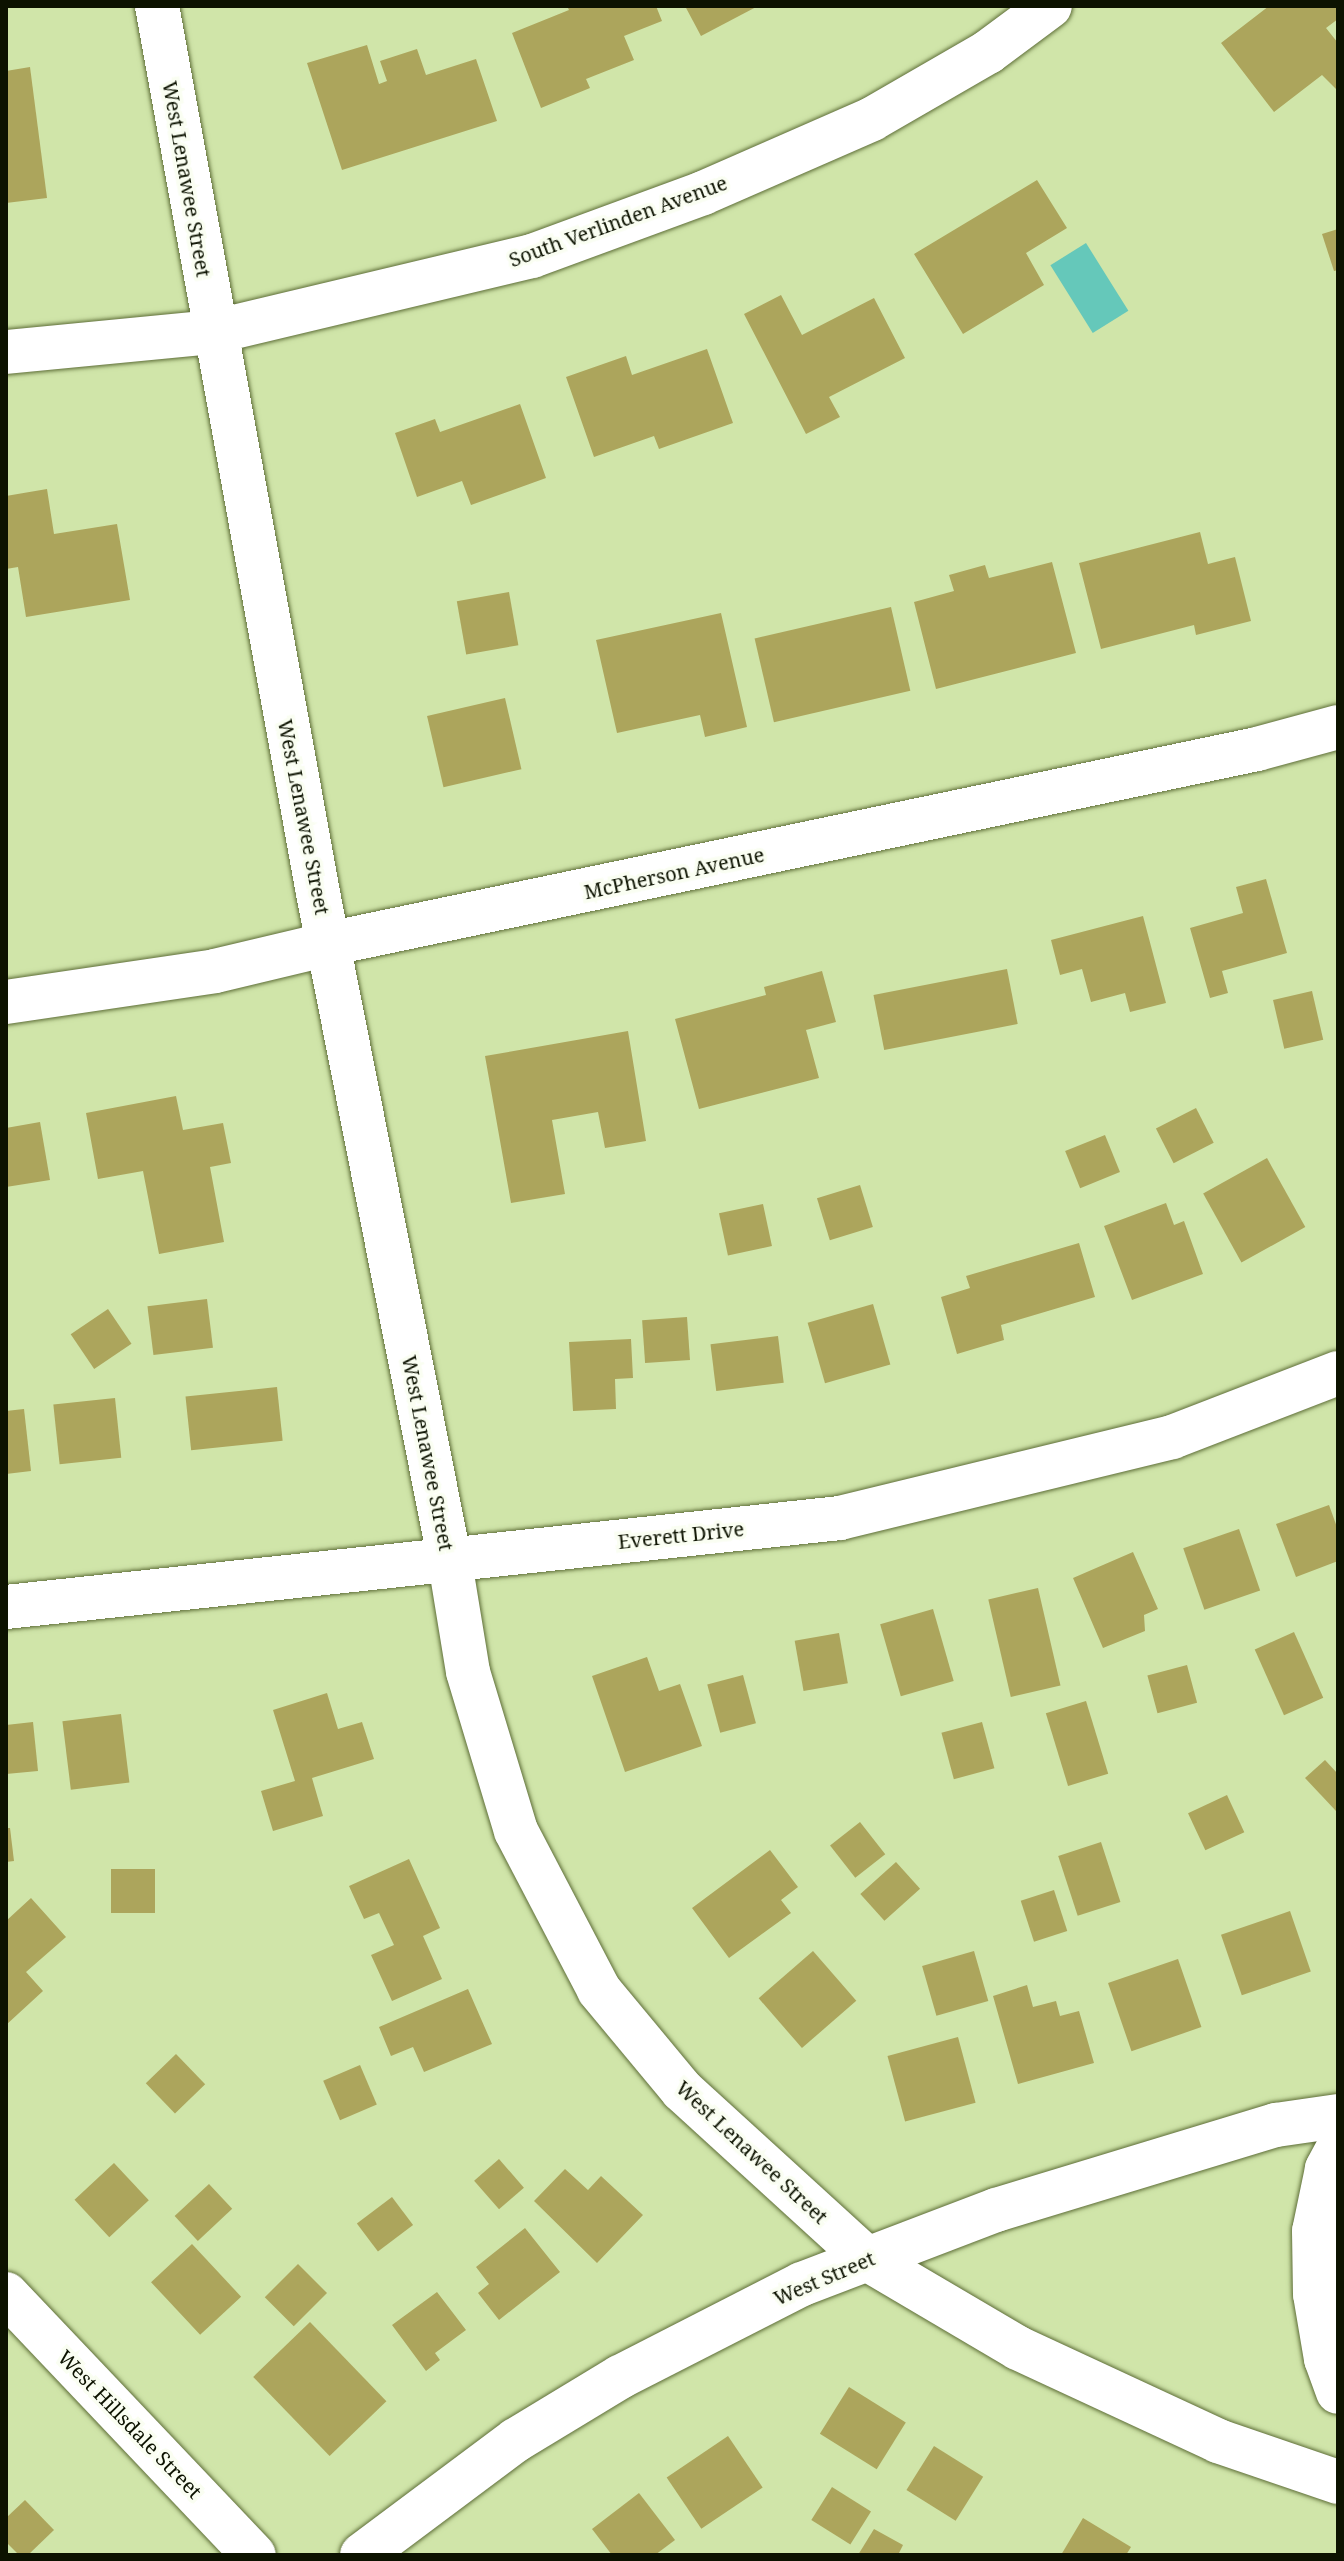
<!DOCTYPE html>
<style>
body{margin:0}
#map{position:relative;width:1344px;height:2561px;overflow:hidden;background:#d0e5a9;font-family:"Noto Serif",serif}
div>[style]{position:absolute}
.water>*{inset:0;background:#65c8ba;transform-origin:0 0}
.building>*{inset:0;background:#aca55c;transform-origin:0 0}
.roads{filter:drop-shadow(0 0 2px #5e6e38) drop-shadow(0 0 2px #5e6e38)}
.minor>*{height:44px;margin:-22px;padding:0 22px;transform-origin:22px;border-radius:22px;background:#fff}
span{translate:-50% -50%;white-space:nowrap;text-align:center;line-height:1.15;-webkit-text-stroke:7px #fafef2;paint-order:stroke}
.street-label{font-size:20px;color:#0c1200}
.frame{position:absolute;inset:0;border:8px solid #0c1200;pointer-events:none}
</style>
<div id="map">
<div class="water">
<div style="left:1086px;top:243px;width:80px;height:42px;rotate:58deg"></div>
</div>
<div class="building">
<div style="clip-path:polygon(567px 6px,656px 6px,662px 21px,624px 36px,634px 60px,586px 79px,590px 88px,541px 108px,512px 33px,569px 10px)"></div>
<div style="clip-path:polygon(685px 6px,758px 6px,701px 36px)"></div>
<div style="clip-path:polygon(1269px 6px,1338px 6px,1338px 19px,1326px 28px,1338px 43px,1338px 91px,1322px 75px,1274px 112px,1221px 43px)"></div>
<div style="clip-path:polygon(367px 45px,379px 84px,387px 81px,380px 61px,417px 49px,426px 75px,476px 59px,497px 121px,342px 170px,307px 63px)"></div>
<div style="clip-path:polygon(30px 67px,47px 198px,6px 203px,6px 71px)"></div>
<div style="clip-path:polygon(1037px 180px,1067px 228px,1026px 253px,1044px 285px,963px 334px,914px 254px)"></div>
<div style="clip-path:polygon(1338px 229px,1338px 270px,1334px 271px,1322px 234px)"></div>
<div style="clip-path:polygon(781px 295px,802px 335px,874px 298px,905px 358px,829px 397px,840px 417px,806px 434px,744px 314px)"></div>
<div style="clip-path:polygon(707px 349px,733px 423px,659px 449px,654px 436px,594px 457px,566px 377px,626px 356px,632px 375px)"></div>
<div style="clip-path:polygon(520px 404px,546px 478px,471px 505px,462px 481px,417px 497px,395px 433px,435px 419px,440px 432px)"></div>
<div style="clip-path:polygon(47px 489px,54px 534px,117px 524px,130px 600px,26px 617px,18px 567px,6px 569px,6px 496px)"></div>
<div style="clip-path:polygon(1200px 532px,1208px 564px,1235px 557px,1251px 621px,1196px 635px,1194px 625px,1101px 649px,1079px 563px)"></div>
<div style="clip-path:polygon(1052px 562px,1076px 653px,936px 689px,914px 602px,954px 591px,949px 575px,985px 565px,989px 578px)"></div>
<div style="left:509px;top:592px;width:54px;height:53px;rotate:80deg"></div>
<div style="left:891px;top:607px;width:86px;height:140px;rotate:77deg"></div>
<div style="clip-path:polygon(721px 613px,747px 727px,705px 737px,700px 715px,617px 733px,596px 640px)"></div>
<div style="left:505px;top:698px;width:73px;height:80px;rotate:77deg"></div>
<div style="clip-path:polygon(1266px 879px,1287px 953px,1222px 971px,1228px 993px,1210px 998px,1190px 928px,1243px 913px,1236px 887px)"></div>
<div style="clip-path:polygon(1143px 916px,1166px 1003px,1130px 1012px,1125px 993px,1091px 1002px,1082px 969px,1060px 975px,1051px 940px)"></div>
<div style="left:1007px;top:969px;width:56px;height:136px;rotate:79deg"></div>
<div style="clip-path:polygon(822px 971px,836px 1022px,806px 1030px,819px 1078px,699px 1109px,675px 1019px,766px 995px,764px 987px)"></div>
<div style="left:1312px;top:991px;width:50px;height:40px;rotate:77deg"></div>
<div style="clip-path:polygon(628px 1031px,646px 1141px,605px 1148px,598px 1112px,552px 1120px,565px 1194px,511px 1203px,485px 1056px)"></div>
<div style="clip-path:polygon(176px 1096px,183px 1130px,223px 1123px,231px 1163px,210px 1167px,224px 1242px,159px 1254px,143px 1171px,98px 1179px,86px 1113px)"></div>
<div style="left:1196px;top:1108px;width:39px;height:45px;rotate:63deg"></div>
<div style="clip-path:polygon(40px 1122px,50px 1180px,6px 1187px,6px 1128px)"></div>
<div style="left:1105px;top:1135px;width:40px;height:43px;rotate:68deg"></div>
<div style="left:1267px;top:1158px;width:79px;height:73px;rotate:61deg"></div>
<div style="left:860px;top:1185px;width:44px;height:45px;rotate:73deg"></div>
<div style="clip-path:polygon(1166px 1203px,1174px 1225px,1184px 1221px,1203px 1274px,1132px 1300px,1104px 1226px)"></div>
<div style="left:763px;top:1204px;width:43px;height:45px;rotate:78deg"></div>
<div style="clip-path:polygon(1079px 1243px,1095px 1297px,1001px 1325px,1004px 1340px,957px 1354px,941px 1297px,970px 1288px,966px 1276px)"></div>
<div style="left:207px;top:1299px;width:49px;height:60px;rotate:83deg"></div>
<div style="left:873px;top:1304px;width:63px;height:68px;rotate:74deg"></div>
<div style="left:108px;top:1309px;width:42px;height:45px;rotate:56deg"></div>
<div style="left:687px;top:1317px;width:43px;height:45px;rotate:86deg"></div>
<div style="left:778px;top:1336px;width:47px;height:68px;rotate:83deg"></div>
<div style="clip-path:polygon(631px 1339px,633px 1378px,615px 1379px,616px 1409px,573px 1411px,569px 1342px)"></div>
<div style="left:277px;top:1387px;width:54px;height:92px;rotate:84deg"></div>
<div style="left:115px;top:1398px;width:60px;height:62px;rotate:84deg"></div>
<div style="clip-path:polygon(24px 1409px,31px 1471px,6px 1474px,6px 1411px)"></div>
<div style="clip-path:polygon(1329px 1505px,1338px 1530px,1338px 1561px,1296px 1577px,1276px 1524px)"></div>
<div style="left:1239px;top:1529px;width:65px;height:59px;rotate:71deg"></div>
<div style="clip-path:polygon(1133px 1552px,1158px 1609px,1144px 1615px,1145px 1631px,1103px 1648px,1073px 1578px)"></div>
<div style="left:1038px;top:1588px;width:100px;height:51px;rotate:77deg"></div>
<div style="left:933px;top:1609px;width:75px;height:55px;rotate:74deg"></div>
<div style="left:1294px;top:1632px;width:72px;height:43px;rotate:66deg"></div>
<div style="left:839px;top:1633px;width:51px;height:45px;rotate:80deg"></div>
<div style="clip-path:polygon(647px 1657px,659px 1691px,680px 1684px,702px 1746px,625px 1772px,592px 1676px)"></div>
<div style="left:1187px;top:1665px;width:39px;height:41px;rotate:75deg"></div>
<div style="left:743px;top:1675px;width:50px;height:37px;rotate:75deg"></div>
<div style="clip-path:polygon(327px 1693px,338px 1729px,362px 1722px,374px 1759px,312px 1778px,323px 1816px,273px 1831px,261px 1791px,295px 1781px,273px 1710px)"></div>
<div style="left:1086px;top:1701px;width:76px;height:42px;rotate:73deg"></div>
<div style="left:121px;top:1714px;width:69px;height:59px;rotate:83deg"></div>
<div style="clip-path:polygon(33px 1722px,38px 1771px,6px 1774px,6px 1725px)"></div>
<div style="left:982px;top:1722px;width:48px;height:42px;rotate:75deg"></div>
<div style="clip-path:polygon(1325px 1760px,1338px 1774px,1336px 1811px,1305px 1778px)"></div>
<div style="left:1227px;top:1795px;width:41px;height:43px;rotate:65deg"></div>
<div style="left:860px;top:1822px;width:41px;height:38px;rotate:52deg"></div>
<div style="clip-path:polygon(6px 1828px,10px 1828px,14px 1861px,6px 1862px)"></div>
<div style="left:1101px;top:1842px;width:63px;height:45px;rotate:72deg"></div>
<div style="clip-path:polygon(770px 1850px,798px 1887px,781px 1900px,791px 1913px,729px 1958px,692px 1908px)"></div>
<div style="clip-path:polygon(409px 1859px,440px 1928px,423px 1936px,442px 1979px,392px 2001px,371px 1955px,394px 1945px,379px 1913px,364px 1919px,349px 1886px)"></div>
<div style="left:896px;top:1862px;width:36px;height:48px;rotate:48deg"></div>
<div style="left:111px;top:1869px;width:44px;height:44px"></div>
<div style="left:1054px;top:1890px;width:43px;height:35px;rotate:72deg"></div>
<div style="clip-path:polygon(31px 1898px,66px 1937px,26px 1972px,43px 1991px,6px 2025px,6px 1921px)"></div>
<div style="left:1290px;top:1911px;width:64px;height:73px;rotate:71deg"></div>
<div style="left:813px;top:1951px;width:66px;height:72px;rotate:49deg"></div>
<div style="left:974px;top:1951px;width:52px;height:54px;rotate:74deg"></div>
<div style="left:1178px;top:1959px;width:72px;height:74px;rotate:71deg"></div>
<div style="clip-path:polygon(1027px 1985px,1033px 2007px,1056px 2001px,1060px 2016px,1079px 2011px,1094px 2063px,1018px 2084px,993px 1996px)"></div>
<div style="clip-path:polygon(468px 1989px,492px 2044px,424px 2072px,413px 2047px,391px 2056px,379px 2027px)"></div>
<div style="left:958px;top:2037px;width:68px;height:73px;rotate:75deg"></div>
<div style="left:176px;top:2054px;width:42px;height:42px;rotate:46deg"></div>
<div style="left:360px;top:2065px;width:43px;height:40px;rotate:67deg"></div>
<div style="left:499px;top:2159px;width:38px;height:33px;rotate:49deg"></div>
<div style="left:114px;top:2163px;width:51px;height:54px;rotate:47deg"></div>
<div style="clip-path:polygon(565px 2169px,588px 2190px,601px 2176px,643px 2215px,597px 2263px,534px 2201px)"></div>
<div style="left:209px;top:2184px;width:34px;height:47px;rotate:47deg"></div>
<div style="left:392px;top:2197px;width:35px;height:44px;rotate:53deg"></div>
<div style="clip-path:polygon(525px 2228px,560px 2272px,499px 2320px,478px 2293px,489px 2284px,476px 2267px)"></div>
<div style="left:192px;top:2244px;width:72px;height:56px;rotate:47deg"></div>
<div style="left:298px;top:2264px;width:41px;height:47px;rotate:45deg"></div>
<div style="clip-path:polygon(437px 2292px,466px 2330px,435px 2353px,440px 2360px,426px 2371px,392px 2325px)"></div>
<div style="left:310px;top:2322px;width:110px;height:79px;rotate:46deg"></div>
<div style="left:849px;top:2387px;width:67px;height:55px;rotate:32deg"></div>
<div style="left:728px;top:2436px;width:62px;height:74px;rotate:56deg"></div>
<div style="left:934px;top:2446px;width:58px;height:52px;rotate:32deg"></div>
<div style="left:832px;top:2487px;width:46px;height:39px;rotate:32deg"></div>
<div style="clip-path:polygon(639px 2493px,675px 2540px,655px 2555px,612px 2555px,592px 2529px)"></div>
<div style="clip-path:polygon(25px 2500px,54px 2530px,28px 2555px,19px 2555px,6px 2542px,6px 2518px)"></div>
<div style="clip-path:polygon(1083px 2518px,1131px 2547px,1126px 2555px,1061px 2555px)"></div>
<div style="clip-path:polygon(874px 2529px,903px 2545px,898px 2555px,858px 2555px)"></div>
</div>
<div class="roads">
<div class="minor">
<div style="left:157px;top:6px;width:901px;rotate:79.71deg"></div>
<div style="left:318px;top:893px;width:682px;rotate:78.84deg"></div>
<div style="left:450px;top:1562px;width:111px;rotate:80.7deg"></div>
<div style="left:468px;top:1672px;width:166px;rotate:73.2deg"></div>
<div style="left:516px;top:1831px;width:179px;rotate:62.4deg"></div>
<div style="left:599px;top:1990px;width:130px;rotate:50.3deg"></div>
<div style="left:682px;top:2090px;width:251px;rotate:42.4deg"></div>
<div style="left:867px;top:2259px;width:175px;rotate:30.5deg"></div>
<div style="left:1018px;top:2348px;width:221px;rotate:24.9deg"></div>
<div style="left:1218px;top:2441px;width:127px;rotate:18.9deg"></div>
<div style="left:6px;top:352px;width:208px;rotate:-5.5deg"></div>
<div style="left:213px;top:332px;width:328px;rotate:-13.4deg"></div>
<div style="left:532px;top:256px;width:182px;rotate:-20.2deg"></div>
<div style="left:703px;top:193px;width:184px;rotate:-23.6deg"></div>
<div style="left:872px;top:119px;width:134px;rotate:-30deg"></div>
<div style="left:988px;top:52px;width:77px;rotate:-36.6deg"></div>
<div style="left:6px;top:1002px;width:211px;rotate:-8.4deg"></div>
<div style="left:215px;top:971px;width:116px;rotate:-13.4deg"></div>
<div style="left:328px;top:944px;width:949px;rotate:-11.85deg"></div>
<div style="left:1257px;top:749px;width:84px;rotate:-15.2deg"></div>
<div style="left:6px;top:1607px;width:839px;rotate:-6.09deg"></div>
<div style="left:840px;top:1518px;width:342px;rotate:-13.7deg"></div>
<div style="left:1172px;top:1437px;width:178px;rotate:-21.1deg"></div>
<div style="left:1338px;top:2148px;width:24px;rotate:118deg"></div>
<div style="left:1327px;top:2169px;width:63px;rotate:101.8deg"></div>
<div style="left:1314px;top:2231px;width:63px;rotate:89.1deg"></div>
<div style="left:1315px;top:2294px;width:66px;rotate:80.4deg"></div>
<div style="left:1326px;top:2359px;width:35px;rotate:70deg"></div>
<div style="left:6px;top:2294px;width:360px;rotate:46.5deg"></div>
<div style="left:362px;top:2555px;width:192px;rotate:-36.8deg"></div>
<div style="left:516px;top:2440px;width:122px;rotate:-31.2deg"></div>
<div style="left:620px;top:2377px;width:204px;rotate:-27.1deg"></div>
<div style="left:802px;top:2284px;width:208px;rotate:-20.9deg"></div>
<div style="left:996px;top:2210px;width:293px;rotate:-16.9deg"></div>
<div style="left:1276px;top:2125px;width:63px;rotate:-8.3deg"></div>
</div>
</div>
<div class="street-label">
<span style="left:187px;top:179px;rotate:80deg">West Lenawee Street</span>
<span style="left:618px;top:221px;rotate:-20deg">South Verlinden Avenue</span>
<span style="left:304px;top:817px;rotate:79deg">West Lenawee Street</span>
<span style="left:674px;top:873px;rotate:-12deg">McPherson Avenue</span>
<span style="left:428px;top:1453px;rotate:79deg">West Lenawee Street</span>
<span style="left:681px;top:1535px;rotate:-6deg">Everett Drive</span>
<span style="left:752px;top:2152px;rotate:43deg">West Lenawee Street</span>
<span style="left:824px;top:2278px;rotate:-23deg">West Street</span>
<span style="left:130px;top:2424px;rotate:46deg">West Hillsdale Street</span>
</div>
<div class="frame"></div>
</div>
